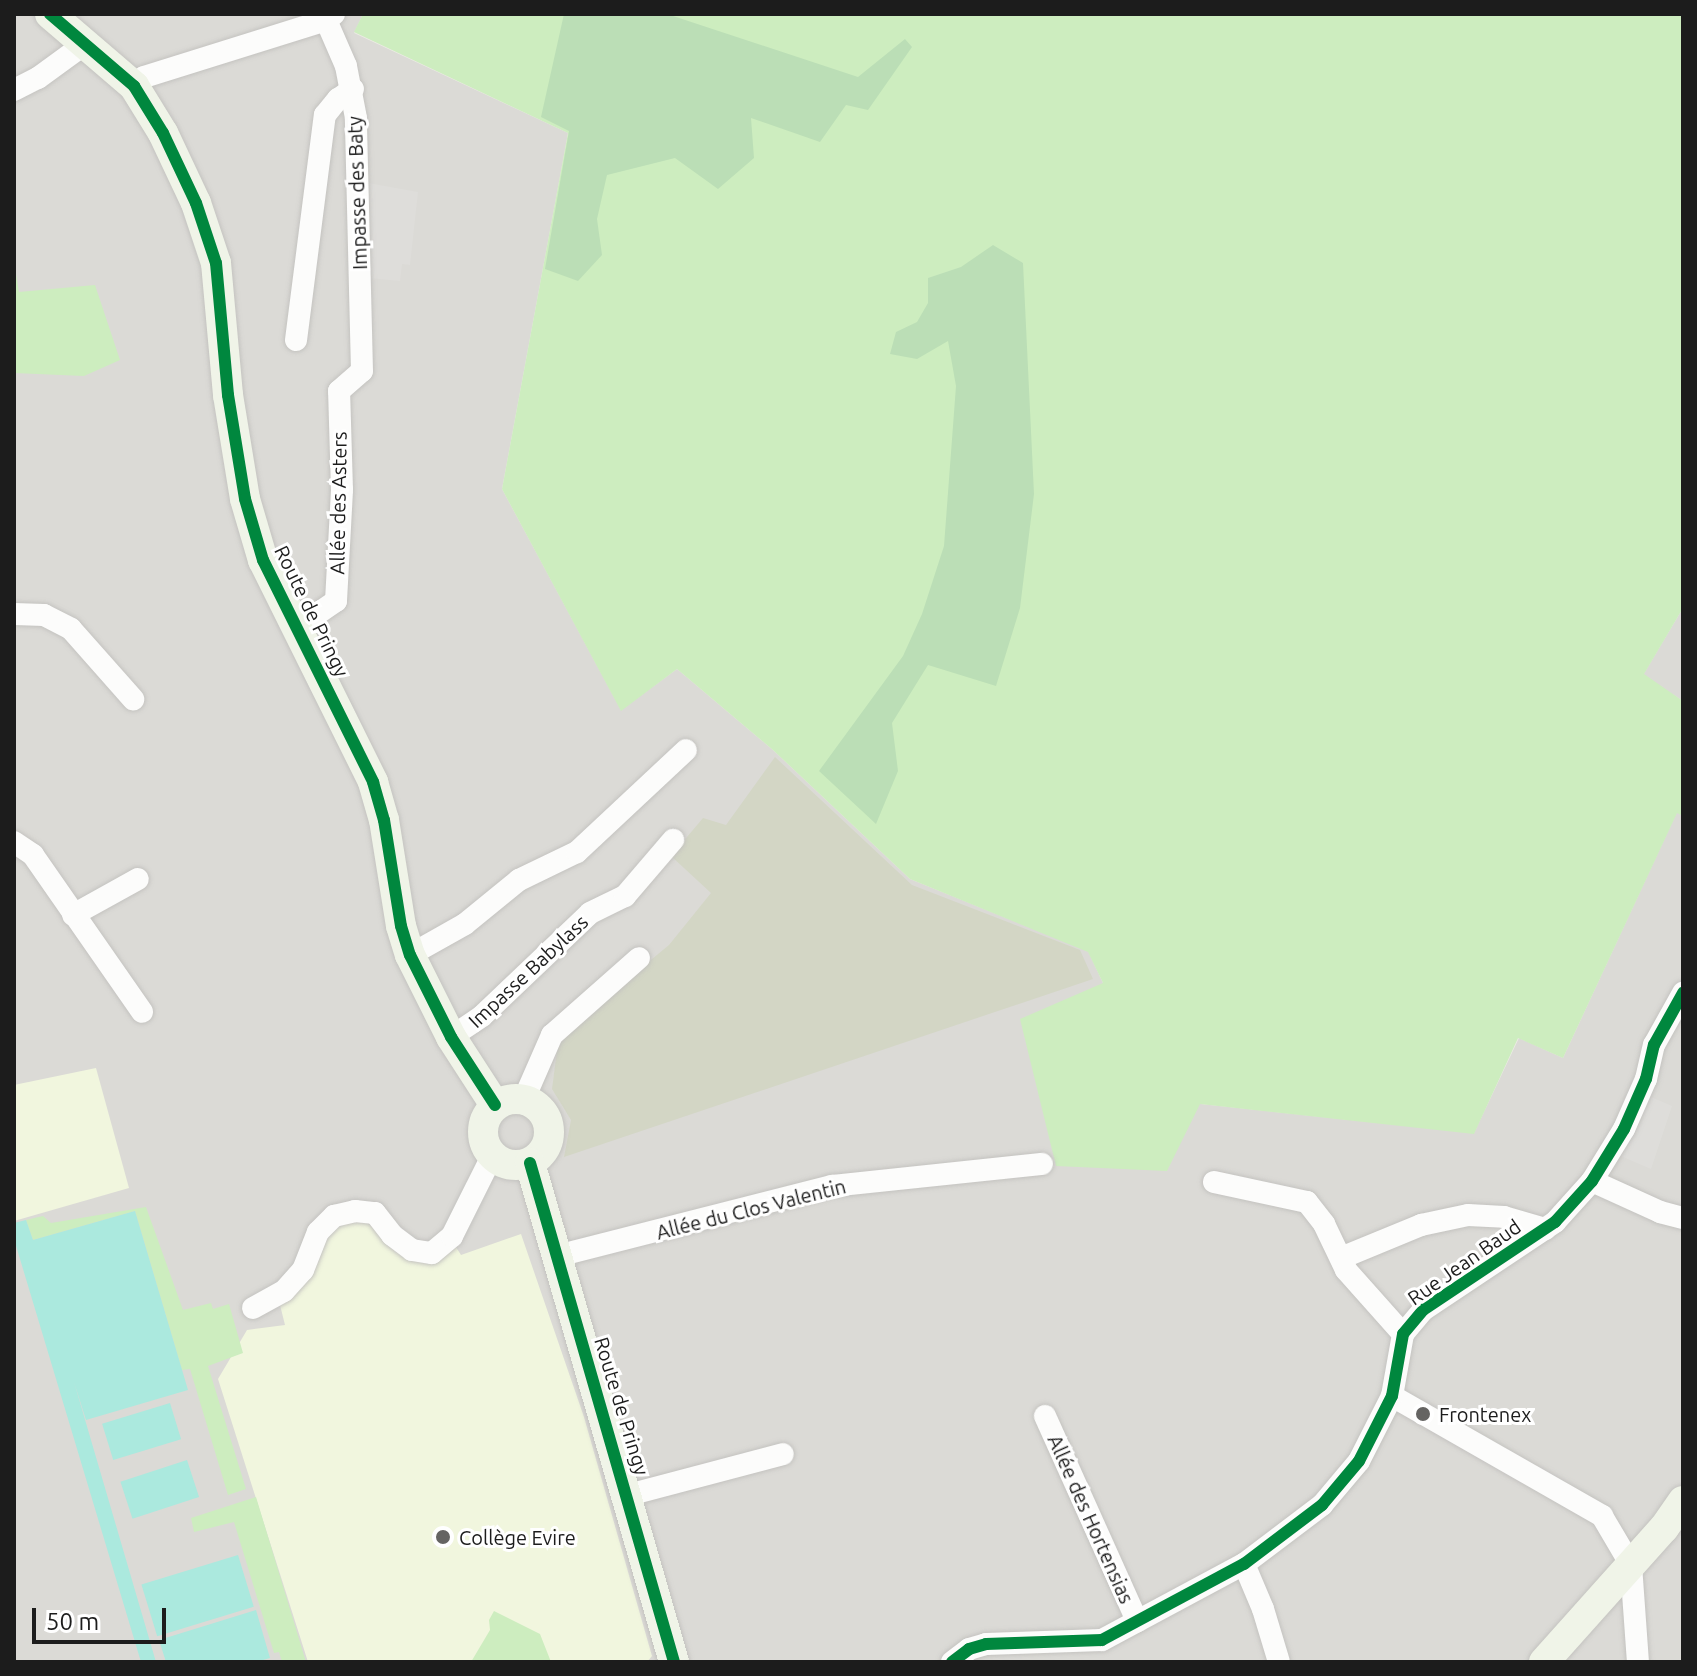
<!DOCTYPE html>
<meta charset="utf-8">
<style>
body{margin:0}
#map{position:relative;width:1697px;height:1676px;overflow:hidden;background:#ecebe4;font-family:Ubuntu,sans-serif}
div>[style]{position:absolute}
.residential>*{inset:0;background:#dbdad6}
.education>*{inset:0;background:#f1f6de}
.construction>*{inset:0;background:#d3d6c5}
.grass>*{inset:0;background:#cdedbf}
.forest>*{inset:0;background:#bbdeb6}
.pitch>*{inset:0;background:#abe9de;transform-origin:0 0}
.parking>*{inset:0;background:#deddda}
.roads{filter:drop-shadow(0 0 2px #c4c3c0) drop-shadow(0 0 2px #c4c3c0)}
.street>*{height:22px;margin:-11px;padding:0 11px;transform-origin:11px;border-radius:11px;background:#fcfcfb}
.secondary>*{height:30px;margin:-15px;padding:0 15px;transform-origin:15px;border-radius:15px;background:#f0f4e8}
.secondary>.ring{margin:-15px;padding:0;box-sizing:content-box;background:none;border:30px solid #f0f4e8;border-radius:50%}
.cycleway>*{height:12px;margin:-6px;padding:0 6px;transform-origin:6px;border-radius:6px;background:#00873e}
.dots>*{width:22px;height:22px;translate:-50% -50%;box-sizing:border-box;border:4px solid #fff;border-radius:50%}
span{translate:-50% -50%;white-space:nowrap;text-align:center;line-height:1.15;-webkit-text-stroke:6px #fff;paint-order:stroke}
.street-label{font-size:20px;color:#1c1c1c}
.poi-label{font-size:20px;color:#1c1c1c}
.left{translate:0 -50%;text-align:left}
.frame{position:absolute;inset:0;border:16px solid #1c1c1c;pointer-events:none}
.scale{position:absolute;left:32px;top:1608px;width:134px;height:36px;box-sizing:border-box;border:4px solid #1c1c1c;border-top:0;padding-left:10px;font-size:24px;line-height:28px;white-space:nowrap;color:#1c1c1c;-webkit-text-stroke:6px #fff;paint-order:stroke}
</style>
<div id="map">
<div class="residential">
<div style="clip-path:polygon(14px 14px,363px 14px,354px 33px,568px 133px,502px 489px,621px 710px,677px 669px,773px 750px,910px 879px,1088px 951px,1103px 983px,1200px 1104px,1474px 1133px,1519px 1038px,1563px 1058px,1677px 812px,1683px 816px,1683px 1662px,14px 1662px)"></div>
<div style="clip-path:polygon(1683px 608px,1683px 701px,1643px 675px)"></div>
</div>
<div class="education">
<div style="clip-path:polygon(96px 1068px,129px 1188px,14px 1221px,14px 1085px)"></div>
<div style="clip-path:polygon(351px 1220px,370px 1222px,388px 1241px,454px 1244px,461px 1255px,521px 1234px,584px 1417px,652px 1656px,647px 1662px,308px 1662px,218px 1379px,247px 1330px,285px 1325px,280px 1305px,324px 1235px)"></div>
</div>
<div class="construction">
<div style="clip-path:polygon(775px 757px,912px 885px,1080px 950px,1093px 979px,564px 1157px,571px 1120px,552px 1089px,559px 1036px,669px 945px,711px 893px,671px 856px,703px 818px,726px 825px)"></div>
</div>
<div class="grass">
<div style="clip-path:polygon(363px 14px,1683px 14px,1683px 608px,1644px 674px,1683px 701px,1683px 816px,1677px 813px,1563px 1058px,1518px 1038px,1474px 1134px,1200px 1104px,1167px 1171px,1056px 1166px,1020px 1019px,1103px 983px,1088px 952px,910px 879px,773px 750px,677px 669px,621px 711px,502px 489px,568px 133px,354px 32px)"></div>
<div style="clip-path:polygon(14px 262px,19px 292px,95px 285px,120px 360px,84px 376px,14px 373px)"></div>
<div style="clip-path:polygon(146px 1207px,183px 1310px,211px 1303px,213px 1309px,229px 1304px,243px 1353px,208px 1366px,246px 1489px,228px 1495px,190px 1369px,182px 1370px,135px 1211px,33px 1240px,26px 1220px,43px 1216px,51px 1223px)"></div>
<div style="clip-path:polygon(256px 1497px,306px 1662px,282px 1662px,279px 1652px,274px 1653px,234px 1522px,194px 1532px,191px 1518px)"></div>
<div style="clip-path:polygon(494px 1611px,540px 1634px,551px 1662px,471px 1662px,490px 1630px,489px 1620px)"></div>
</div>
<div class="forest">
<div style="clip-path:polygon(564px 14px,667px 14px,858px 77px,905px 39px,912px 47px,868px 110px,846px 105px,820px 142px,751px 118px,754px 158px,718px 189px,675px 158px,607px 175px,597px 219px,602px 255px,578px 281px,545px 269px,569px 131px,541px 117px)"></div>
<div style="clip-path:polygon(993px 245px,1023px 263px,1034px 494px,1020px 608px,996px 686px,928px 665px,892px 723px,898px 771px,876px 824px,819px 771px,903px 656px,922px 614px,944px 546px,956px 386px,948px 341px,917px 359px,890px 354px,896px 332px,917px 322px,928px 303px,928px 278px,961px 267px)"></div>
</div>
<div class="pitch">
<div style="clip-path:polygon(135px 1211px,188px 1390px,86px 1420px,74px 1382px,156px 1662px,141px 1662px,14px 1239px,14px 1223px,26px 1220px,33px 1240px)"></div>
<div style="left:170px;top:1403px;width:38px;height:71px;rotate:73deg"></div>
<div style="left:187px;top:1460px;width:39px;height:70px;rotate:72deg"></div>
<div style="left:238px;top:1555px;width:54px;height:101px;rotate:73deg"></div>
<div style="clip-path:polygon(256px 1610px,270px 1658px,256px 1662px,166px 1662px,159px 1640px)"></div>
</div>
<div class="parking">
<div style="clip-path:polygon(357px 181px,418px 192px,410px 265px,402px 264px,400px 281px,359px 277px)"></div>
<div style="clip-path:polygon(1644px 1094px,1672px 1106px,1651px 1169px,1616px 1154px)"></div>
</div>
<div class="roads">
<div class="street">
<div style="left:134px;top:86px;width:13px;rotate:-42deg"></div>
<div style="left:144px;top:77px;width:191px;rotate:-17.4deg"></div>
<div style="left:326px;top:20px;width:10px;rotate:-37deg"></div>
<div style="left:14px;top:90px;width:27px;rotate:-27deg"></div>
<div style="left:38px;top:78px;width:59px;rotate:-36.1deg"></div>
<div style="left:296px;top:340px;width:227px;rotate:-82.7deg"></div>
<div style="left:325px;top:115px;width:21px;rotate:-51deg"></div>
<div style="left:338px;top:99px;width:18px;rotate:-34deg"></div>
<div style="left:14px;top:614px;width:30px;rotate:2deg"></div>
<div style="left:44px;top:615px;width:30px;rotate:27deg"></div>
<div style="left:71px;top:629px;width:94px;rotate:48.5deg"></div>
<div style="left:298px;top:627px;width:46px;rotate:-34.4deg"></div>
<div style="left:336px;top:601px;width:111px;rotate:-86.9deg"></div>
<div style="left:342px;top:490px;width:99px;rotate:-91.7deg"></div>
<div style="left:339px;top:391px;width:30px;rotate:-41deg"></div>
<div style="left:362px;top:371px;width:253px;rotate:-91.4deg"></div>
<div style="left:356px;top:118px;width:53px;rotate:-100.9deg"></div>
<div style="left:346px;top:66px;width:50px;rotate:-113.5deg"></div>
<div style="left:14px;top:842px;width:23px;rotate:34deg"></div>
<div style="left:33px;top:855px;width:191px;rotate:55.2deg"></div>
<div style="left:73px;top:915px;width:74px;rotate:-29deg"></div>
<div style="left:410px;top:955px;width:63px;rotate:-29.4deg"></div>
<div style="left:465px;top:924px;width:70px;rotate:-39.2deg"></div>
<div style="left:519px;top:880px;width:64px;rotate:-25.8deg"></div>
<div style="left:577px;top:852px;width:149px;rotate:-43.1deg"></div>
<div style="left:451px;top:1037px;width:37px;rotate:-34deg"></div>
<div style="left:482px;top:1016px;width:149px;rotate:-43.6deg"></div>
<div style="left:590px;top:913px;width:39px;rotate:-26deg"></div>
<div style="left:625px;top:896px;width:74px;rotate:-49.4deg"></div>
<div style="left:524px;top:1099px;width:70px;rotate:-66.4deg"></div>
<div style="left:552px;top:1035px;width:116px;rotate:-41.5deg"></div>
<div style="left:1592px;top:1181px;width:75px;rotate:24.5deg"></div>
<div style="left:1660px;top:1212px;width:24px;rotate:15deg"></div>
<div style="left:1214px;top:1182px;width:95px;rotate:12.1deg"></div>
<div style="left:1307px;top:1202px;width:28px;rotate:52deg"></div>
<div style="left:1324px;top:1224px;width:51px;rotate:64.4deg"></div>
<div style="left:1346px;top:1270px;width:86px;rotate:48.3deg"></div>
<div style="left:557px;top:1256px;width:284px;rotate:-14.3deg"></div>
<div style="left:832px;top:1186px;width:211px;rotate:-6deg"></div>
<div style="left:1341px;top:1258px;width:87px;rotate:-22.4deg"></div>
<div style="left:1421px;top:1225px;width:48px;rotate:-12deg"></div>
<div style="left:1468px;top:1215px;width:36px;rotate:3deg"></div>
<div style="left:1504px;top:1217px;width:43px;rotate:16.3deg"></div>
<div style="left:253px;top:1308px;width:35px;rotate:-29deg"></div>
<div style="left:284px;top:1291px;width:28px;rotate:-48deg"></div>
<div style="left:303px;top:1270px;width:41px;rotate:-68.5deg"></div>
<div style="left:318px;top:1232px;width:23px;rotate:-45deg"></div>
<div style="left:334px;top:1216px;width:22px;rotate:-13deg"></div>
<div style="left:355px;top:1211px;width:20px;rotate:6deg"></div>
<div style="left:375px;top:1213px;width:28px;rotate:52deg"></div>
<div style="left:392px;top:1235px;width:25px;rotate:37deg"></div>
<div style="left:412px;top:1250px;width:20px;rotate:9deg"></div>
<div style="left:432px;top:1253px;width:26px;rotate:-40deg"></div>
<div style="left:452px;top:1236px;width:89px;rotate:-63.4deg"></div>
<div style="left:1392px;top:1396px;width:242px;rotate:29.7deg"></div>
<div style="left:1602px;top:1516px;width:57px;rotate:59.4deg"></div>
<div style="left:1631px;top:1565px;width:97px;rotate:85.9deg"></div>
<div style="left:1045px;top:1416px;width:225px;rotate:65.8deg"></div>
<div style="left:628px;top:1495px;width:160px;rotate:-14.8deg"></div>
<div style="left:1244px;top:1564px;width:49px;rotate:67.1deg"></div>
<div style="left:1263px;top:1609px;width:55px;rotate:73.2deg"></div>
<div style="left:952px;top:1662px;width:21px;rotate:-37deg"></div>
<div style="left:969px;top:1649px;width:18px;rotate:-16deg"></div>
<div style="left:986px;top:1644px;width:116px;rotate:-2deg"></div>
<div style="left:1102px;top:1640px;width:161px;rotate:-28.2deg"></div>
<div style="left:1244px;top:1564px;width:98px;rotate:-37.1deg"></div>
<div style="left:1322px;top:1505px;width:57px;rotate:-49.9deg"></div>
<div style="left:1359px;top:1461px;width:73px;rotate:-63.1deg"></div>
<div style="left:1392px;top:1396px;width:63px;rotate:-79.9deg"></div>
<div style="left:1403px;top:1334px;width:31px;rotate:-50deg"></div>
<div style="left:1423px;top:1310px;width:159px;rotate:-33.7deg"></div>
<div style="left:1555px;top:1222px;width:55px;rotate:-47.9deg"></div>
<div style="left:1592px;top:1181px;width:61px;rotate:-58.4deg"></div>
<div style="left:1624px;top:1129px;width:55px;rotate:-66.3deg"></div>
<div style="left:1646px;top:1079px;width:35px;rotate:-77deg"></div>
<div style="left:1654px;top:1045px;width:60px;rotate:-60.9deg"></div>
</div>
<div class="secondary">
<div style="left:50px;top:14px;width:111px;rotate:40.6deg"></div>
<div style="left:134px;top:86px;width:55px;rotate:58.3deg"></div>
<div style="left:163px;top:133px;width:77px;rotate:64.8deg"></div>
<div style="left:196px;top:203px;width:63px;rotate:71.6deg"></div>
<div style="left:216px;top:263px;width:133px;rotate:84.8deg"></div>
<div style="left:228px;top:395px;width:105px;rotate:80.7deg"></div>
<div style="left:245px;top:499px;width:64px;rotate:73.6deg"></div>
<div style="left:263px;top:560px;width:248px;rotate:63.6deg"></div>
<div style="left:373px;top:782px;width:40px;rotate:74deg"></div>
<div style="left:384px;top:820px;width:107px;rotate:80.9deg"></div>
<div style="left:401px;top:926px;width:30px;rotate:73deg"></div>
<div style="left:410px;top:955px;width:92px;rotate:63.4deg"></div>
<div style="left:451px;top:1037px;width:81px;rotate:57.1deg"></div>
<div class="ring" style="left:483px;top:1099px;width:36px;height:36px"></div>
<div style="left:530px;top:1163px;width:519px;rotate:73.9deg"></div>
<div style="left:1544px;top:1662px;width:180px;rotate:-48.2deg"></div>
<div style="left:1664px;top:1528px;width:33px;rotate:-55deg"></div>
</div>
</div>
<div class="cycleway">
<div style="left:50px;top:14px;width:111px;rotate:40.6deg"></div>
<div style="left:134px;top:86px;width:55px;rotate:58.3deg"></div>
<div style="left:163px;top:133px;width:77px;rotate:64.8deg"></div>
<div style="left:196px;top:203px;width:63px;rotate:71.6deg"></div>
<div style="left:216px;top:263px;width:133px;rotate:84.8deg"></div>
<div style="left:228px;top:395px;width:105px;rotate:80.7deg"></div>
<div style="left:245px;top:499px;width:64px;rotate:73.6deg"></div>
<div style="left:263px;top:560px;width:248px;rotate:63.6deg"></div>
<div style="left:373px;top:782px;width:40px;rotate:74deg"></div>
<div style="left:384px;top:820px;width:107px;rotate:80.9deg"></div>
<div style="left:401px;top:926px;width:30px;rotate:73deg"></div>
<div style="left:410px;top:955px;width:92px;rotate:63.4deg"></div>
<div style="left:451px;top:1037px;width:81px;rotate:57.1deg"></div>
<div style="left:530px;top:1163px;width:519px;rotate:73.9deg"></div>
<div style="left:952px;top:1662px;width:21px;rotate:-37deg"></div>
<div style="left:969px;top:1649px;width:18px;rotate:-16deg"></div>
<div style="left:986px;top:1644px;width:116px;rotate:-2deg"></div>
<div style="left:1102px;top:1640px;width:161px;rotate:-28.2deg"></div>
<div style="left:1244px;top:1564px;width:98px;rotate:-37.1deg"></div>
<div style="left:1322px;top:1505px;width:57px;rotate:-49.9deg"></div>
<div style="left:1359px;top:1461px;width:73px;rotate:-63.1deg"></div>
<div style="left:1392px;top:1396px;width:63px;rotate:-79.9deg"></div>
<div style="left:1403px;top:1334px;width:31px;rotate:-50deg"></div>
<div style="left:1423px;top:1310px;width:159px;rotate:-33.7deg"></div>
<div style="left:1555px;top:1222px;width:55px;rotate:-47.9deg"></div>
<div style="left:1592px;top:1181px;width:61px;rotate:-58.4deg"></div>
<div style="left:1624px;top:1129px;width:55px;rotate:-66.3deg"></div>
<div style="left:1646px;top:1079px;width:35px;rotate:-77deg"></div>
<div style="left:1654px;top:1045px;width:60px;rotate:-60.9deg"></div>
</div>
<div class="dots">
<div style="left:1423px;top:1414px;background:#656462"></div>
<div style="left:443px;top:1537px;background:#656462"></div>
</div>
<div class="street-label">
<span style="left:357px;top:193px;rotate:-92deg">Impasse des Baty</span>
<span style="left:338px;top:503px;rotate:-89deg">Allée des Asters</span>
<span style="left:312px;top:611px;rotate:64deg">Route de Pringy</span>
<span style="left:528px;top:971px;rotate:-43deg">Impasse Babylass</span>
<span style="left:751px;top:1209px;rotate:-14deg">Allée du Clos Valentin</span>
<span style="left:1464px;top:1262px;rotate:-35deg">Rue Jean Baud</span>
<span style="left:622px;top:1406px;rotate:73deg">Route de Pringy</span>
<span style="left:1091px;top:1519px;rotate:66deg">Allée des Hortensias</span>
</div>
<div class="poi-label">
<span class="left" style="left:1439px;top:1414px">Frontenex</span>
<span class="left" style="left:459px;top:1537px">Collège Evire</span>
</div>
<div class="frame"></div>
<div class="scale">50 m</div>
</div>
